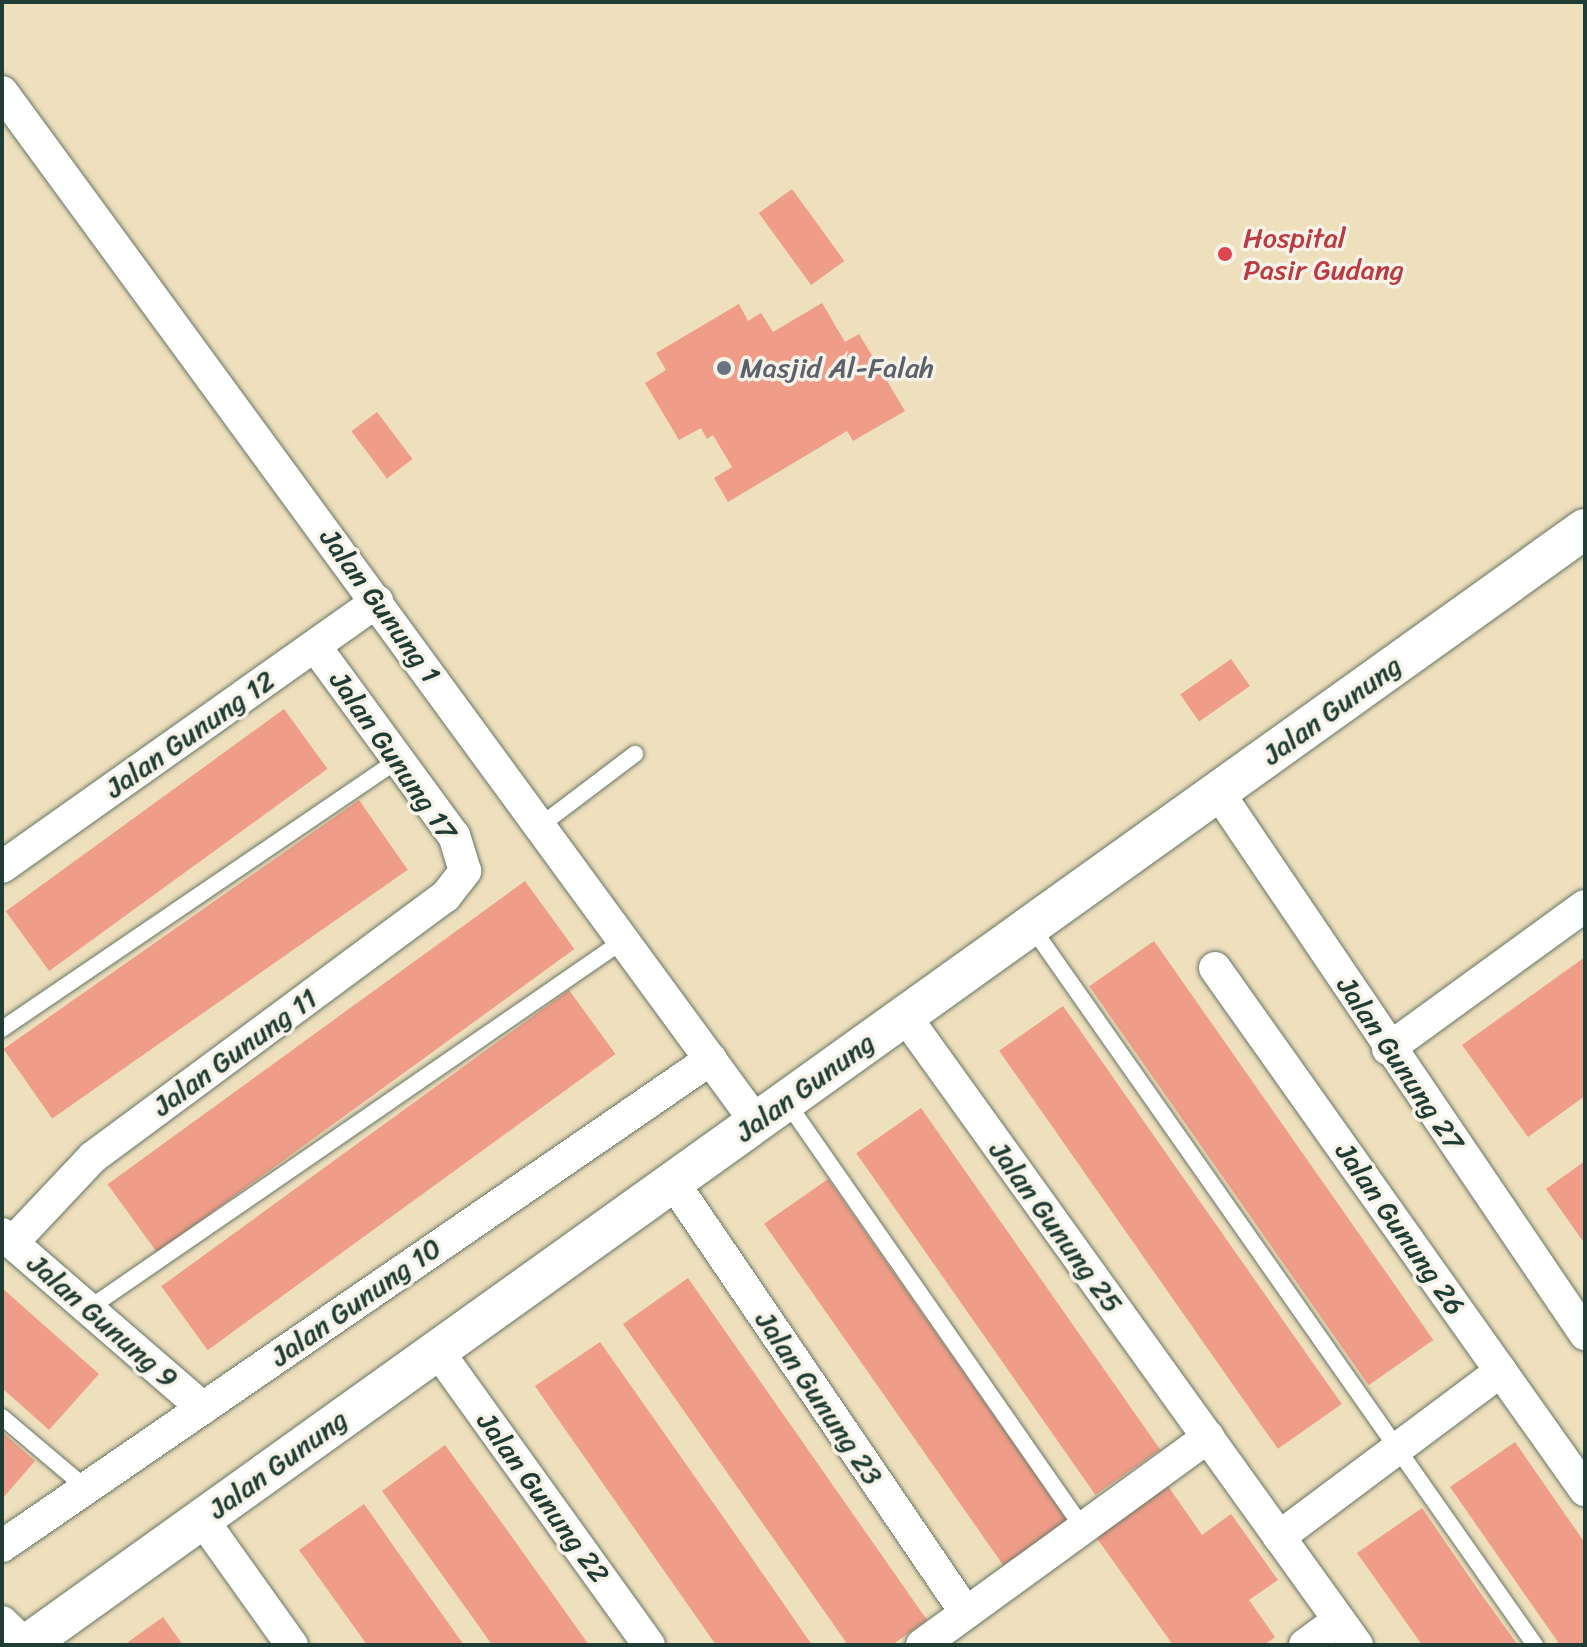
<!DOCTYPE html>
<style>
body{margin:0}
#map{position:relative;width:1587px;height:1647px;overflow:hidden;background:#eedfbd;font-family:Sriracha,sans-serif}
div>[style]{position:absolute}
.building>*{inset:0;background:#ef9d89;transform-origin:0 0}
.roads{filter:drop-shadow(0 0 2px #677664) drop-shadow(0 0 2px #677664)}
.service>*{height:16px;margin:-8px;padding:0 8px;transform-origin:8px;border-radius:8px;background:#fff}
.minor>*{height:32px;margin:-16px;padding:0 16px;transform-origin:16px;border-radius:16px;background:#fff}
.tertiary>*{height:40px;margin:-20px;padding:0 20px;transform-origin:20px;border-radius:20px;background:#fff}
.dots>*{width:22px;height:22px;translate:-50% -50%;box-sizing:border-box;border:4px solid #f7f3e8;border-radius:50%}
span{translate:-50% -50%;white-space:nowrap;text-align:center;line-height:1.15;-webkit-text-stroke:7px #f7f3e8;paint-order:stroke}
.health-label{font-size:28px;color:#be3a42}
.left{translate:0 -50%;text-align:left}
.worship-label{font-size:28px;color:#5b616d}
.street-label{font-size:28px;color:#1f3d34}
.frame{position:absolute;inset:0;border:4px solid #1f3d34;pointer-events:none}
</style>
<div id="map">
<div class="building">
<div style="left:792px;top:189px;width:89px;height:41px;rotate:54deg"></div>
<div style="clip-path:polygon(822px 303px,845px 342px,859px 334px,905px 411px,853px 441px,847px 431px,728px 502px,714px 478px,732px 467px,713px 435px,707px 439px,701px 428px,679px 440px,645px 383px,666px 370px,656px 353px,739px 304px,748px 321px,761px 313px,773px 332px)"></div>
<div style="left:377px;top:412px;width:59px;height:32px;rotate:53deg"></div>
<div style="left:1231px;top:659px;width:33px;height:62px;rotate:55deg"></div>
<div style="left:284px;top:709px;width:74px;height:344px;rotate:54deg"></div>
<div style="left:359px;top:800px;width:85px;height:434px;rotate:55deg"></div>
<div style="left:525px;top:881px;width:84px;height:516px;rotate:54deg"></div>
<div style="left:1154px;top:941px;width:487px;height:79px;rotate:55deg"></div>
<div style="clip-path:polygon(1585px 957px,1585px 1096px,1528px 1137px,1462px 1045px)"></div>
<div style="left:569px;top:990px;width:79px;height:504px;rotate:54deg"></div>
<div style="left:1063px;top:1006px;width:486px;height:78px;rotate:55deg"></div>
<div style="left:921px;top:1108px;width:417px;height:79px;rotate:55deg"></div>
<div style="clip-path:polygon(1585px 1161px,1585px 1244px,1546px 1189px)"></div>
<div style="left:828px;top:1179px;width:417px;height:78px;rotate:55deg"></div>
<div style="clip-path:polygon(688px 1278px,927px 1620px,892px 1645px,848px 1645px,623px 1324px)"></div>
<div style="clip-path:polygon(2px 1288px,99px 1374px,49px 1430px,2px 1388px)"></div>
<div style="clip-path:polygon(600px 1342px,740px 1541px,812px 1645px,716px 1645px,555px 1415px,535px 1386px)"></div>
<div style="clip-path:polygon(2px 1432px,35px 1461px,2px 1499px)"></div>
<div style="clip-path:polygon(1515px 1442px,1585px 1543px,1585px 1645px,1560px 1645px,1450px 1487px)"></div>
<div style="clip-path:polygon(445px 1445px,507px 1530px,589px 1645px,492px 1645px,483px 1632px,382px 1491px)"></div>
<div style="clip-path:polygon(1168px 1486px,1202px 1535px,1231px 1514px,1278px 1580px,1249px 1600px,1275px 1637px,1264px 1645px,1173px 1645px,1096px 1537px)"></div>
<div style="clip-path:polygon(364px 1504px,404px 1561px,464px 1645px,367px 1645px,360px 1635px,299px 1550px)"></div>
<div style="clip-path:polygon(1422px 1508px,1481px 1594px,1518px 1645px,1422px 1645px,1377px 1581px,1357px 1553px)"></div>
<div style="clip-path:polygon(163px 1617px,183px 1645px,124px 1645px)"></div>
</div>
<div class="roads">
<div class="service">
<div style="left:541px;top:825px;width:118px;rotate:-37.1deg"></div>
<div style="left:1031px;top:926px;width:878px;rotate:54.97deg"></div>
<div style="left:2px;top:1029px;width:479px;rotate:-34.2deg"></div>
<div style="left:786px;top:1101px;width:520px;rotate:55.18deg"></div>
<div style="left:88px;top:1309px;width:651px;rotate:-34.54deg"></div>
<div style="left:2px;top:1417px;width:110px;rotate:40.2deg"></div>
</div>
<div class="minor">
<div style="left:2px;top:92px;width:1276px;rotate:53.79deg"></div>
<div style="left:1218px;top:792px;width:655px;rotate:55.9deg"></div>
<div style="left:2px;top:867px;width:460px;rotate:-35.3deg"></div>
<div style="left:1215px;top:968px;width:640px;rotate:54.67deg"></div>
<div style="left:905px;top:1016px;width:775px;rotate:54.3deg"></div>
<div style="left:1388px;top:1049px;width:243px;rotate:-36deg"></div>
<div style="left:673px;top:1182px;width:521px;rotate:55.79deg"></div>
<div style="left:2px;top:1234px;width:266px;rotate:40.9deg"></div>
<div style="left:12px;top:1243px;width:118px;rotate:-46.7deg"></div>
<div style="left:93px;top:1157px;width:438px;rotate:-36.5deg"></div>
<div style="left:445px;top:897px;width:33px;rotate:-52deg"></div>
<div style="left:465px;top:871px;width:37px;rotate:-107deg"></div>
<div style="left:454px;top:836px;width:235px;rotate:-126.2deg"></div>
<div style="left:437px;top:1350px;width:363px;rotate:54.3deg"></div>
<div style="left:202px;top:1519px;width:155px;rotate:54.5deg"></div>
<div style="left:1279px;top:1537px;width:277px;rotate:-36.8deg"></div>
<div style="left:2px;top:1546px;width:860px;rotate:-34.48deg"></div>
<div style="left:2px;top:1622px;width:33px;rotate:44deg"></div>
<div style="left:922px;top:1645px;width:354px;rotate:-36deg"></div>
<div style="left:1305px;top:1645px;width:42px;rotate:-36.3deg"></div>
</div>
<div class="tertiary">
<div style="left:26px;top:1645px;width:1917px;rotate:-35.6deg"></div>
</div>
</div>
<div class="dots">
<div style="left:1225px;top:254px;background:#e0444e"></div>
<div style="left:724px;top:368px;background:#6b7280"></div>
</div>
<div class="health-label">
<span class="left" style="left:1243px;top:254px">Hospital<br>Pasir Gudang</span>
</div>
<div class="worship-label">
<span class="left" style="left:740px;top:368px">Masjid Al-Falah</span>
</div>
<div class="street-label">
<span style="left:380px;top:606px;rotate:54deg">Jalan Gunung 1</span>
<span style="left:1332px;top:710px;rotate:-36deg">Jalan Gunung</span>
<span style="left:190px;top:734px;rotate:-35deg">Jalan Gunung 12</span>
<span style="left:393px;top:756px;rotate:55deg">Jalan Gunung 17</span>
<span style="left:235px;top:1052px;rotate:-36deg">Jalan Gunung 11</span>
<span style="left:1400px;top:1064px;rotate:56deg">Jalan Gunung 27</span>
<span style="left:805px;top:1087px;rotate:-36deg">Jalan Gunung</span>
<span style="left:1056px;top:1227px;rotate:54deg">Jalan Gunung 25</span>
<span style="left:1400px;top:1229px;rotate:55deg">Jalan Gunung 26</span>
<span style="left:356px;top:1302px;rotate:-35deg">Jalan Gunung 10</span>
<span style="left:103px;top:1321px;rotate:41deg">Jalan Gunung 9</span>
<span style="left:819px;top:1398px;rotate:56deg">Jalan Gunung 23</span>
<span style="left:278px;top:1464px;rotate:-36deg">Jalan Gunung</span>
<span style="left:543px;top:1498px;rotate:54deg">Jalan Gunung 22</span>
</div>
<div class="frame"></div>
</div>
